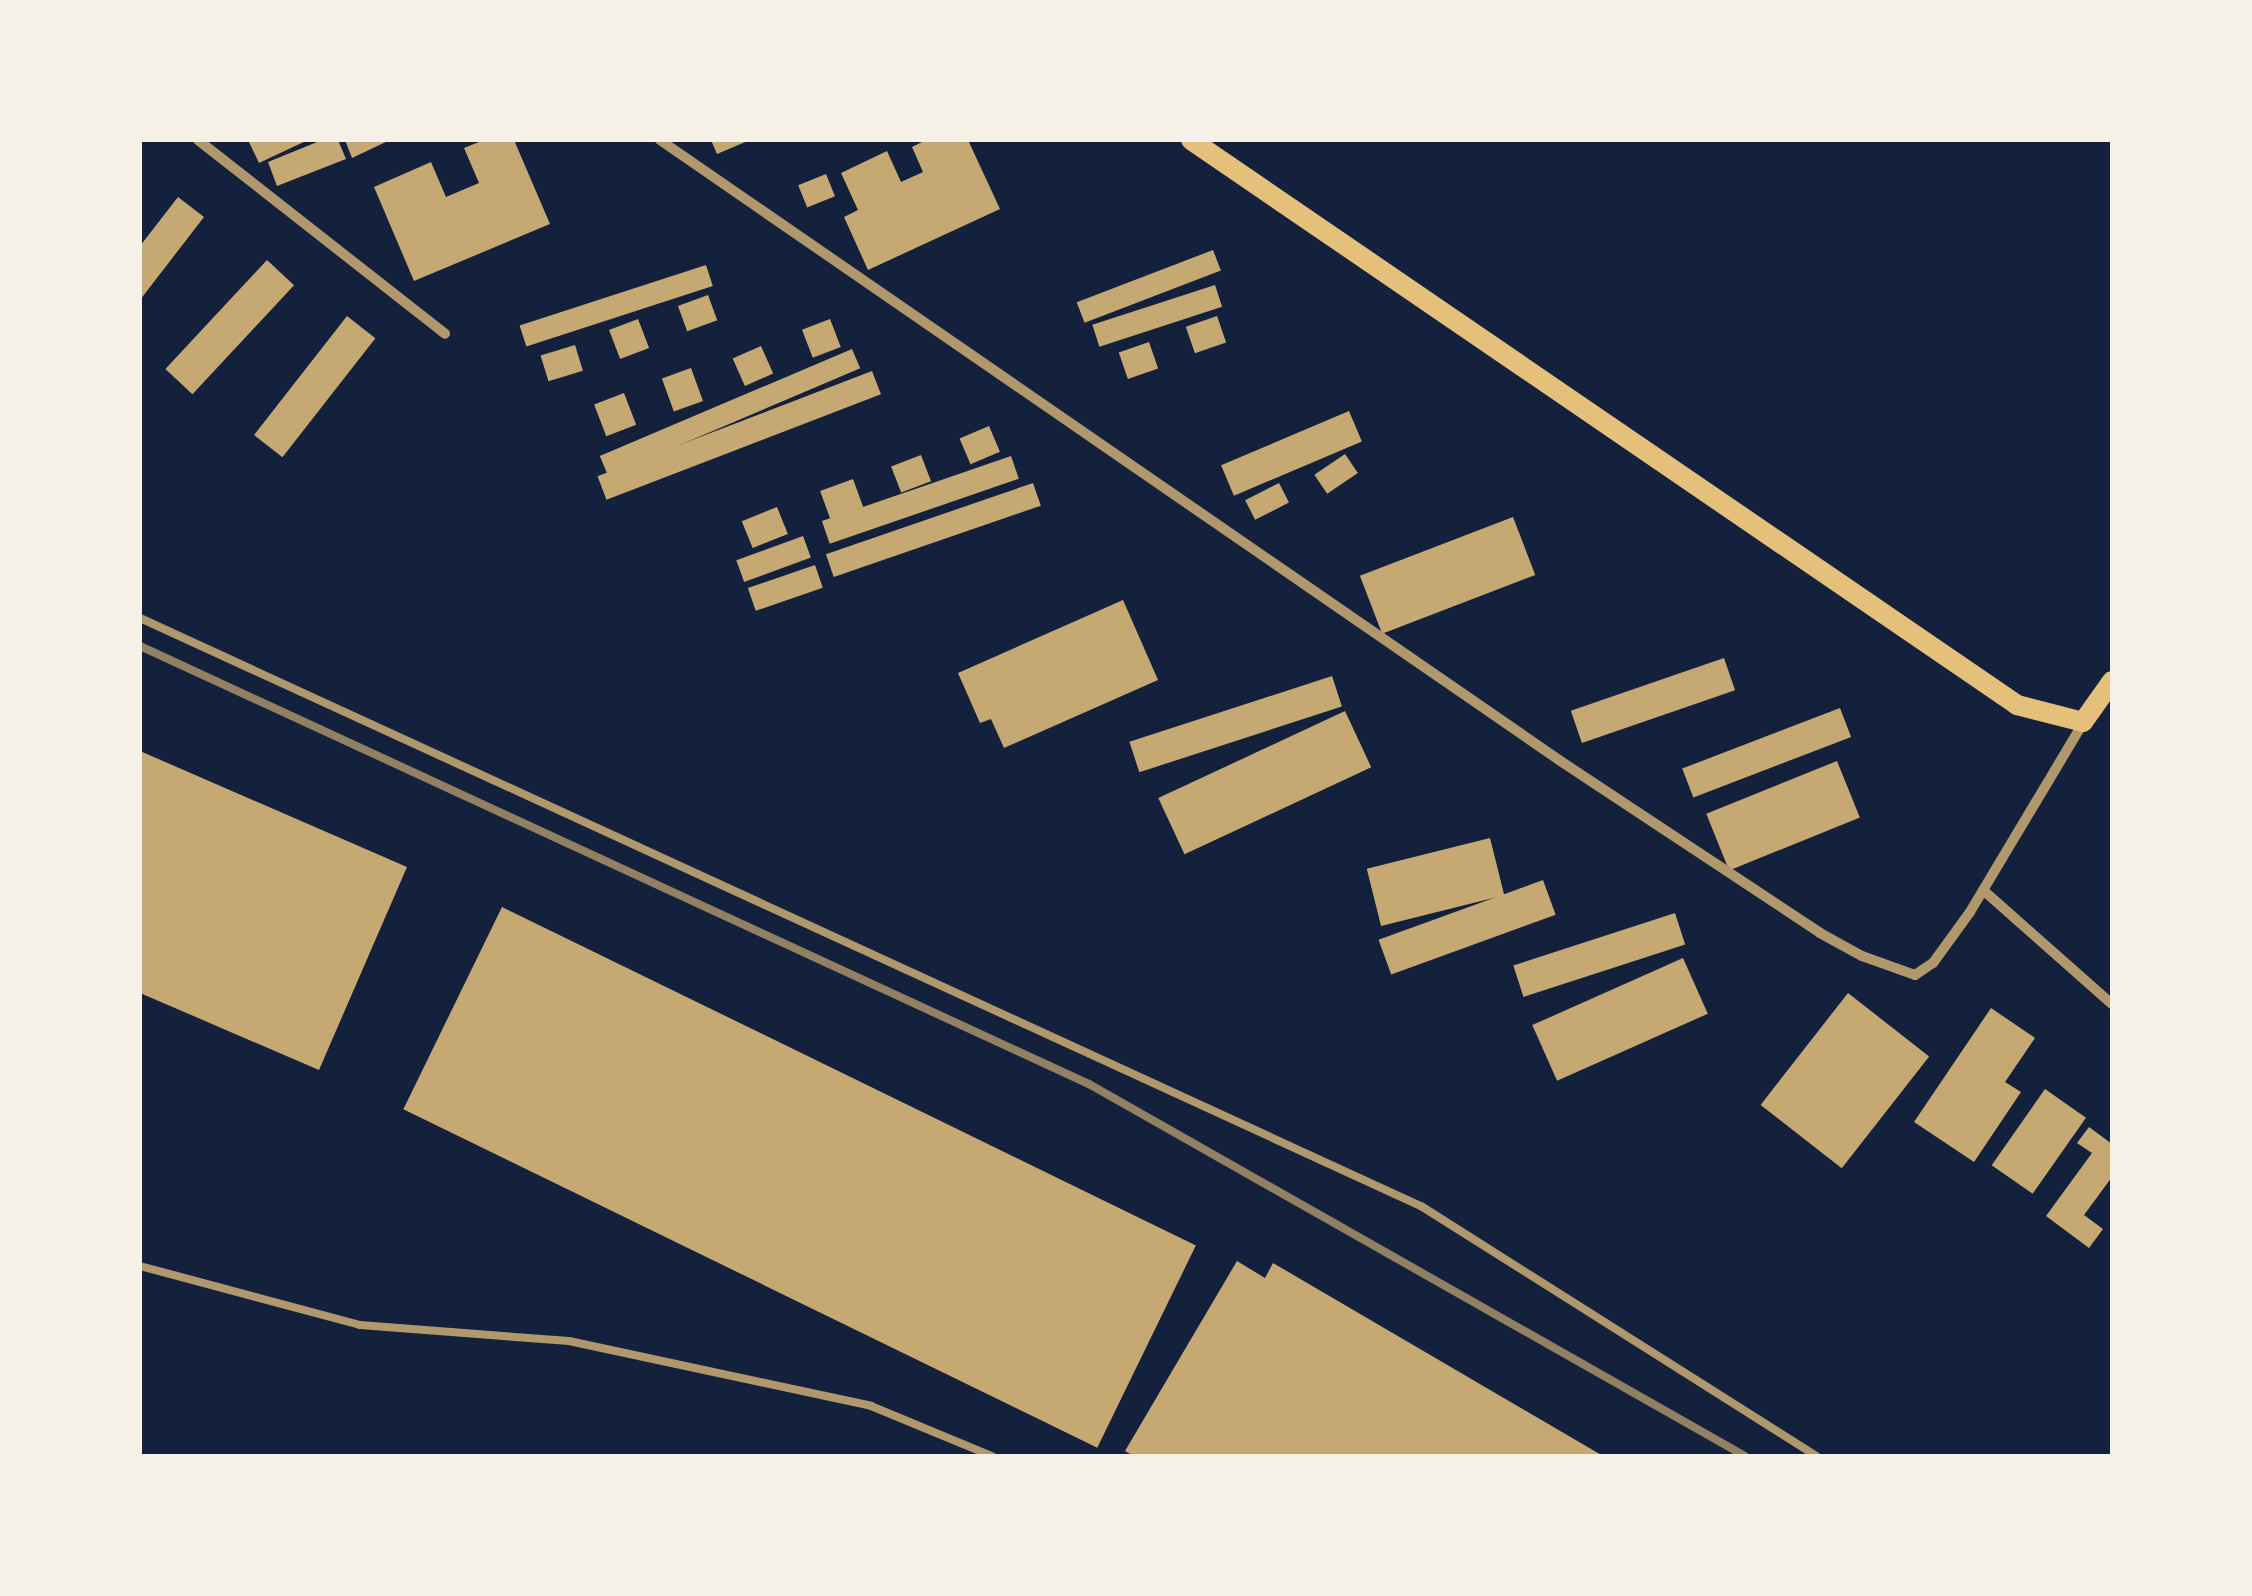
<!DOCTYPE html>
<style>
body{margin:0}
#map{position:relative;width:2252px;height:1596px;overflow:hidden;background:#14213d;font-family:"Golos Text",sans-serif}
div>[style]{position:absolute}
.building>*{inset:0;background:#c6a872;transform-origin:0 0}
.service>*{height:8px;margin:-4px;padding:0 4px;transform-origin:4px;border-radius:4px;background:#b1986c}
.minor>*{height:10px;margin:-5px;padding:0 5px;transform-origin:5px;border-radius:5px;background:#b1986c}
.secondary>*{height:20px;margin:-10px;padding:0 10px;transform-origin:10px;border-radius:10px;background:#e5c07b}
.rail>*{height:8px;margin:-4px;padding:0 4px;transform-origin:4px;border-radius:4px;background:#918062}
span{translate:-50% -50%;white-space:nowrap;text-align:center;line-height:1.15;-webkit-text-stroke:9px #f6f1e7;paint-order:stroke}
.frame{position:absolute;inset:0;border:142px solid #f6f1e7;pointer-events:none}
</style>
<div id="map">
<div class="building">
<div style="clip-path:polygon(248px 140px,308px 140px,259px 163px)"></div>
<div style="clip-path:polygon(322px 140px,338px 140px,346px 159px,277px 186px,268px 162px)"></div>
<div style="clip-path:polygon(345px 140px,390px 140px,352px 158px)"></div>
<div style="clip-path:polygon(484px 140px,514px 140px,550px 224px,414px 281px,374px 187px,431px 162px,446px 197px,479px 183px,464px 148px)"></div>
<div style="clip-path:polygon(711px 140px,750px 140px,717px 154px)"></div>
<div style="clip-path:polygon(926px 140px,968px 140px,1000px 209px,868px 270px,844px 217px,858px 210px,841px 173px,887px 151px,901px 182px,923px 172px,912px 147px)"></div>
<div style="left:826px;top:174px;width:24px;height:30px;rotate:68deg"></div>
<div style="clip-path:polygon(178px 197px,204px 217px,140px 300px,140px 246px)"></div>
<div style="left:1213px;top:250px;width:22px;height:146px;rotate:69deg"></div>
<div style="left:267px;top:260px;width:37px;height:149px;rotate:43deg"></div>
<div style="left:706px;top:265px;width:22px;height:196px;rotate:72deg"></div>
<div style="left:1215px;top:285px;width:23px;height:129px;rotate:72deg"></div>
<div style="left:708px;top:295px;width:27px;height:32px;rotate:70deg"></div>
<div style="left:347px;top:316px;width:36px;height:151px;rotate:38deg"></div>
<div style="left:1217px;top:316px;width:28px;height:33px;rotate:71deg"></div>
<div style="left:638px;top:319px;width:31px;height:31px;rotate:69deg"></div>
<div style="left:830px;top:319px;width:30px;height:30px;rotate:69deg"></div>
<div style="left:1149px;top:342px;width:28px;height:32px;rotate:71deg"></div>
<div style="left:575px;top:345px;width:27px;height:36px;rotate:73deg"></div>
<div style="left:761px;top:346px;width:30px;height:31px;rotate:66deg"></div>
<div style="left:852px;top:349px;width:21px;height:274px;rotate:67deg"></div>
<div style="left:691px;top:368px;width:35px;height:31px;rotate:70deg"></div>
<div style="left:872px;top:371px;width:25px;height:294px;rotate:69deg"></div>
<div style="left:624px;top:393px;width:34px;height:32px;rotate:69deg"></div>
<div style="left:1349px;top:411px;width:33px;height:139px;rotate:67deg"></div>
<div style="left:989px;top:426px;width:28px;height:32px;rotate:67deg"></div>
<div style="left:1345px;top:454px;width:23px;height:37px;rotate:56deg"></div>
<div style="left:921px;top:455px;width:28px;height:32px;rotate:69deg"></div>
<div style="left:1011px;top:456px;width:24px;height:200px;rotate:71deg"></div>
<div style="left:853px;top:479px;width:30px;height:35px;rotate:70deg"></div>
<div style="left:1033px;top:483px;width:24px;height:219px;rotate:71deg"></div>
<div style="left:1279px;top:483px;width:22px;height:38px;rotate:63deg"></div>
<div style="left:777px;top:507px;width:29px;height:38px;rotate:68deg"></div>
<div style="left:1513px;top:517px;width:62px;height:164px;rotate:69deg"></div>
<div style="left:803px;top:536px;width:23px;height:71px;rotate:70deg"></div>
<div style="left:815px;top:565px;width:24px;height:71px;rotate:71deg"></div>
<div style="clip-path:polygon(1123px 600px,1158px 680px,1004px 748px,991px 719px,980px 723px,958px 673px)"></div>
<div style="left:1724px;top:658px;width:34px;height:162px;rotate:71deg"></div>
<div style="left:1332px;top:676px;width:32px;height:213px;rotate:72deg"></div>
<div style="left:1840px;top:708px;width:31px;height:169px;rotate:69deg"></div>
<div style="left:1345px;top:711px;width:62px;height:206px;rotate:65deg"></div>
<div style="clip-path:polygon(140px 751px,407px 867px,319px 1070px,140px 993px)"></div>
<div style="left:1837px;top:761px;width:61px;height:141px;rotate:68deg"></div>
<div style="left:1490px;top:838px;width:59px;height:127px;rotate:76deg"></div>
<div style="left:1543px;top:880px;width:37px;height:175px;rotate:70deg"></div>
<div style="left:502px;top:907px;width:772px;height:225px;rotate:26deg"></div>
<div style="left:1675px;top:913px;width:33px;height:170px;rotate:72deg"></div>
<div style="left:1683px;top:958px;width:61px;height:165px;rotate:66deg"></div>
<div style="left:1848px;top:993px;width:103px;height:142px;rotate:38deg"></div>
<div style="clip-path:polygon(1991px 1008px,2035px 1038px,2005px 1082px,2021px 1092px,1974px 1162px,1914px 1122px)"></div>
<div style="left:2045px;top:1089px;width:50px;height:93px;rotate:35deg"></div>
<div style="clip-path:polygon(2089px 1127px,2112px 1144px,2112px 1177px,2084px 1215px,2103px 1229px,2089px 1248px,2046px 1216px,2092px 1153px,2077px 1143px)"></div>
<div style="clip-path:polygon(1237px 1261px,1265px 1278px,1273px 1263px,1603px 1456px,1134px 1456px,1125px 1451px)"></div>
</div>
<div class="service">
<div style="left:140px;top:618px;width:1410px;rotate:24.66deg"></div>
<div style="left:1421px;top:1206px;width:468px;rotate:32.3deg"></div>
<div style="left:140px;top:1266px;width:228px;rotate:15deg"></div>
<div style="left:360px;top:1325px;width:210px;rotate:4.4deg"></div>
<div style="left:569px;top:1341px;width:309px;rotate:12.1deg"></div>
<div style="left:871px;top:1406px;width:131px;rotate:22.5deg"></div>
</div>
<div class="minor">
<div style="left:198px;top:140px;width:314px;rotate:38.1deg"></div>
<div style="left:660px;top:140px;width:1092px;rotate:34.59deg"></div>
<div style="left:1559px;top:760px;width:313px;rotate:33.5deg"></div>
<div style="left:1820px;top:933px;width:48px;rotate:28.7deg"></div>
<div style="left:1862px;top:956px;width:56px;rotate:19.7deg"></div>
<div style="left:1915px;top:975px;width:22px;rotate:-34deg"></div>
<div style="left:1933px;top:963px;width:63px;rotate:-54deg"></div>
<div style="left:1970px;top:912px;width:220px;rotate:-59.1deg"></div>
<div style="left:1983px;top:890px;width:172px;rotate:41.5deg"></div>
</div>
<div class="secondary">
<div style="left:1191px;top:140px;width:1001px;rotate:34.37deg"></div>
<div style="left:2017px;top:705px;width:68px;rotate:14.4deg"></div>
<div style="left:2083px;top:722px;width:50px;rotate:-54.7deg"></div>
</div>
<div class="rail">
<div style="left:140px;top:646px;width:1045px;rotate:24.78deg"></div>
<div style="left:1089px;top:1084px;width:754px;rotate:29.56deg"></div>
</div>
<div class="frame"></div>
</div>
